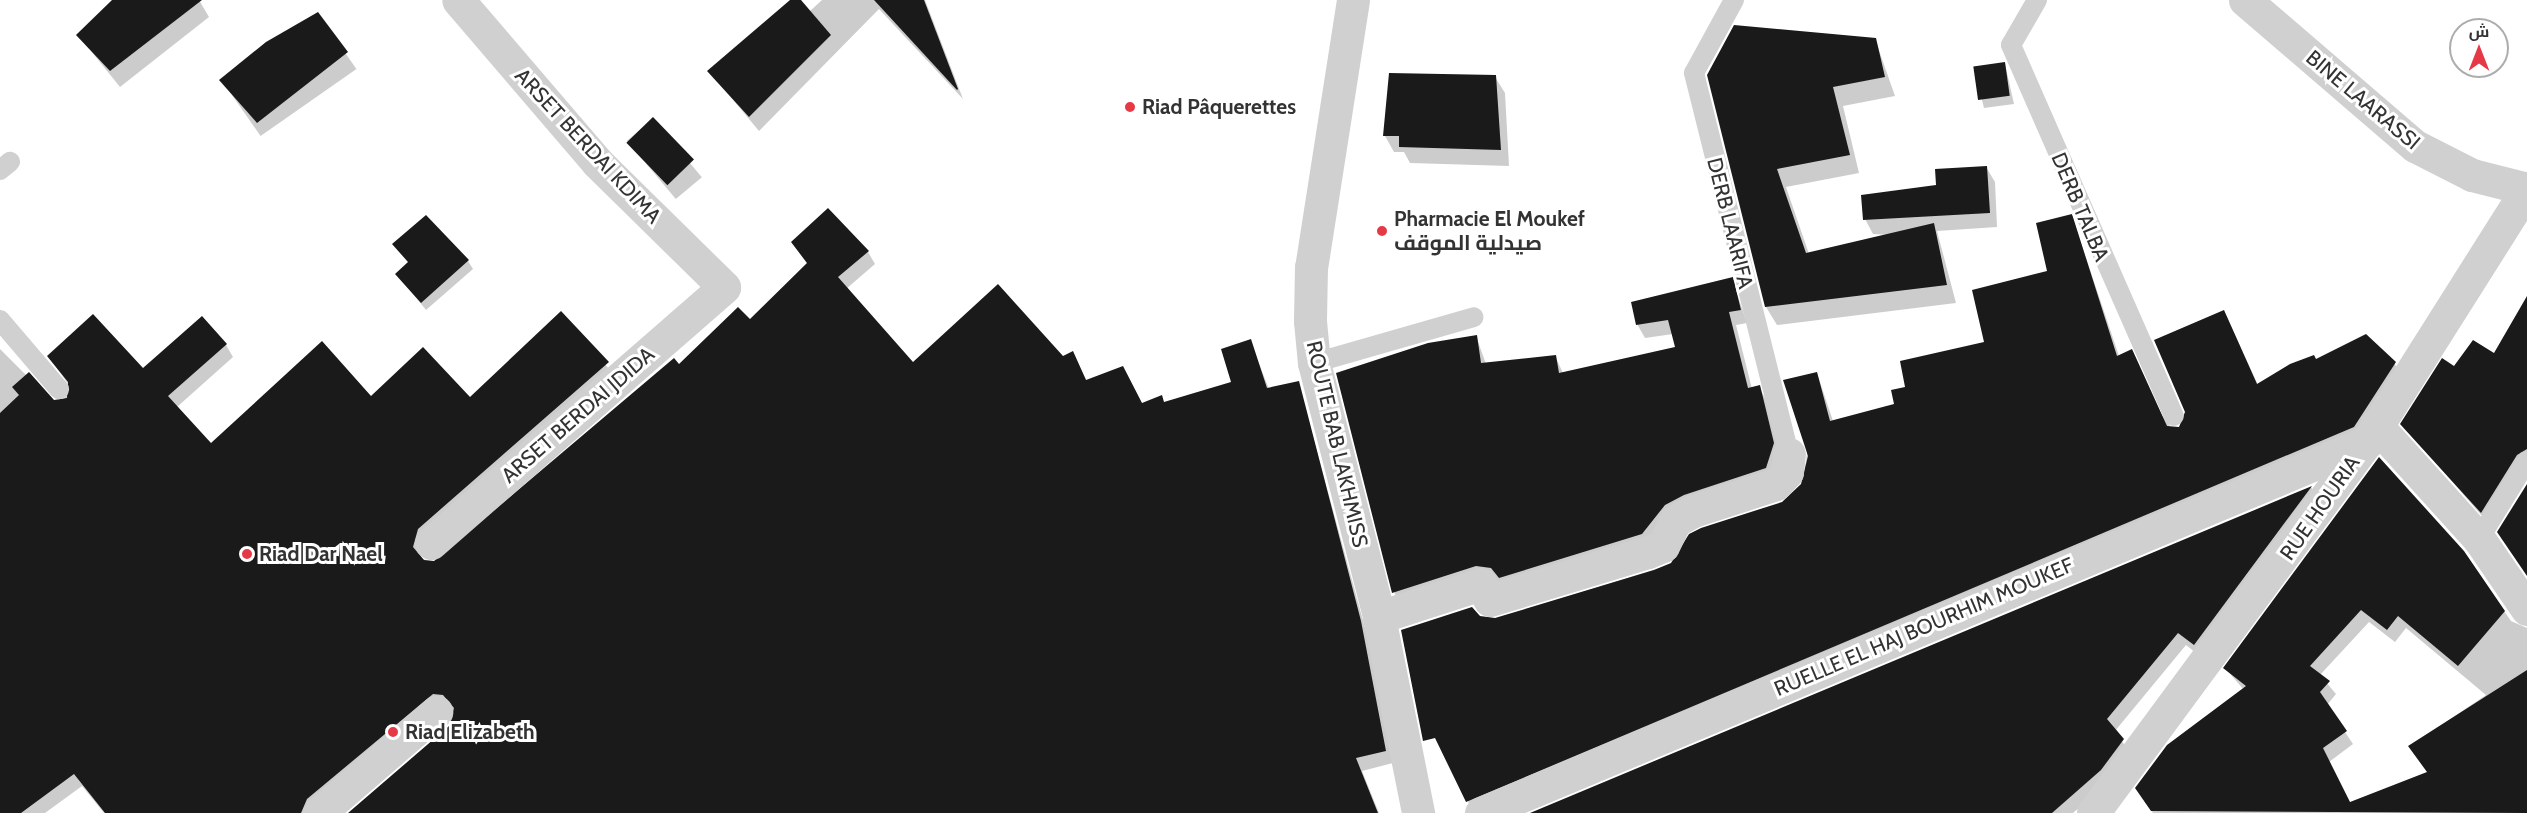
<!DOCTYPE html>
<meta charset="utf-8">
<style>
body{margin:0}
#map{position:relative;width:2527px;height:813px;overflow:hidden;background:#fff;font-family:Cabin,Cairo,sans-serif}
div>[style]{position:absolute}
.shadow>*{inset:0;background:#0003;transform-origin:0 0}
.building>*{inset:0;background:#1a1a1a;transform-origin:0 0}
.service>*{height:20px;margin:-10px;padding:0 10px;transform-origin:10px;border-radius:10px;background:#d0d0d0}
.minor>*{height:33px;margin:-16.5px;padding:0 16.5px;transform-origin:16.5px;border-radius:16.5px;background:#d0d0d0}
.dots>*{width:16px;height:16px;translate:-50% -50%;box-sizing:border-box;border:3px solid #fff;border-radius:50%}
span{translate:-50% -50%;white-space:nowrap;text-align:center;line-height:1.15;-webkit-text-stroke:6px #fff;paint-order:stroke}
.street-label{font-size:21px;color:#333}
.poi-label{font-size:21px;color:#333;font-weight:700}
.left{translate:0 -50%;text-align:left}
.north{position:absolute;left:2449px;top:18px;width:60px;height:60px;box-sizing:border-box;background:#fff;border:2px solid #adadad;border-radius:50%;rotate:0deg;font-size:16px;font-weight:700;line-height:24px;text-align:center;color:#333}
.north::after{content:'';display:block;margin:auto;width:21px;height:27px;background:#e63946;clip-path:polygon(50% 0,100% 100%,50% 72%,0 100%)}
</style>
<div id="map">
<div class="shadow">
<div style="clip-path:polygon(114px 0,199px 0,209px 17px,120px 87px,78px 35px)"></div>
<div style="clip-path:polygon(793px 0,809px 12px,822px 0,925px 0,963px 99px,879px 9px,759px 131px,709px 71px)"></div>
<div style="left:318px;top:14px;width:67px;height:117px;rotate:55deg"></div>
<div style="clip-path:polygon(1875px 39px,1895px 96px,1843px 106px,1859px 173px,1786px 187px,1809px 254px,1890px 235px,1873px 234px,1865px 219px,1986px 167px,1995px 182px,1997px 227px,1937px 231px,1956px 303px,1777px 325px,1766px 307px,1708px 75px)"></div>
<div style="clip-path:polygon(2005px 64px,2014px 104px,1984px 108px,1974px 68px)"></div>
<div style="clip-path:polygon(1495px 77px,1505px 93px,1509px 166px,1410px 163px,1404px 152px,1394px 152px,1385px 136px)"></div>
<div style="left:653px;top:119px;width:76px;height:34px;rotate:50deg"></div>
<div style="clip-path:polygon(2072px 216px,2119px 356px,2172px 429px,2185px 425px,2230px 324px,2258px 385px,2316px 361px,2394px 363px,2401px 374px,2361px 438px,1473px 813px,1408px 661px,1479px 617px,1496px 619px,1672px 564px,1783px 503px,1803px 485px,1817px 373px,1833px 421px,1896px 405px,1907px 388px,1986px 343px,2049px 272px)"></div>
<div style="clip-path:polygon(793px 242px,868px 252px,875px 264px,846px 289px,913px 364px,1063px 358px,1079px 366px,1087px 381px,1142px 404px,1165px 404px,1233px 383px,1250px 341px,1269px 389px,1298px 382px,1367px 635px,1393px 763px,1362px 771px,1379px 813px,350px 813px,449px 727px,455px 718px,450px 706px,313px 813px,104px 813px,82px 786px,45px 813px,0 813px,0 349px,49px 398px,61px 403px,71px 388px,49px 357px,143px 370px,226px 345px,233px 357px,177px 407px,211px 445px,371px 398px,470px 399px,561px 313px,615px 376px,425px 542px,420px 558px,435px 563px,679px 366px,750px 321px,808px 265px)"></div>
<div style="clip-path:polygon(394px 244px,468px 261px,473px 269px,426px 310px,397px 274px,409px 263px)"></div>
<div style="clip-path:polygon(1732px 279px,1747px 323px,1736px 325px,1752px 389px,1759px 387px,1766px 400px,1781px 457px,1773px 481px,1649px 547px,1401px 606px,1394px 592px,1476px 336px,1486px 364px,1555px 356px,1563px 373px,1677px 348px,1673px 334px,1645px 338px,1637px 324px)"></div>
<div style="clip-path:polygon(2527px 322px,2527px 465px,2489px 524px,2402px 424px,2455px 368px,2494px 355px)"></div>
<div style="clip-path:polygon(2311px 487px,2318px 499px,2201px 657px,2186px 645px,2115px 731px,2130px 753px,2108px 783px,2073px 813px,1533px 813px)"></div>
<div style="clip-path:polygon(evenodd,2463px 552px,2511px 621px,2527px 628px,2527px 813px,2153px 813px,2144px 801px,2244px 690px,2225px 668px,2463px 552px,2369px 622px,2395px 642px,2406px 628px,2486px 695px,2410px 746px,2428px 773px,2350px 804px,2329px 762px,2353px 744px,2327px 705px,2336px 694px,2320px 675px,2369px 622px)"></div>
</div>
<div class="building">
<div style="clip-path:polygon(112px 0,202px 0,110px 71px,76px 35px)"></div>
<div style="clip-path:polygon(790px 0,801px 0,831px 35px,749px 117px,707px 71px)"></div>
<div style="clip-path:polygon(874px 0,924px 0,958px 89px,957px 90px)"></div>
<div style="clip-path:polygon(318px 12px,348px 52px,257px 123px,219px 80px,266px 42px)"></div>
<div style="clip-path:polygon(1734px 25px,1876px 38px,1885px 77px,1833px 87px,1850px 155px,1777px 169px,1806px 253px,1934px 223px,1947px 285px,1765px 307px,1707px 75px)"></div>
<div style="left:2005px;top:62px;width:34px;height:32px;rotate:82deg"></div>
<div style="clip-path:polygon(1389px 73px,1496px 75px,1501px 150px,1399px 147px,1399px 136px,1383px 136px)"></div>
<div style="left:653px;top:117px;width:59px;height:37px;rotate:46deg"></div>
<div style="clip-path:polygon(1987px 166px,1990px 213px,1863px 220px,1861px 195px,1936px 185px,1935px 169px)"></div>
<div style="clip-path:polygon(828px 208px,869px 251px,838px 277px,913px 362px,998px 284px,1063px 356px,1073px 351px,1086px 380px,1123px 366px,1142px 403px,1162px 395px,1164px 402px,1231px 382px,1221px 349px,1251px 339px,1267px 388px,1299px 381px,1361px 621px,1386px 751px,1356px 758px,1378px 813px,348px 813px,449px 726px,454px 708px,443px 695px,433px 694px,307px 799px,301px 813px,105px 813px,74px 774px,21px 813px,0 813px,0 413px,19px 395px,12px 387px,29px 372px,54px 400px,67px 398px,68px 382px,47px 356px,93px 314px,143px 368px,202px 316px,227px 344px,168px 396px,211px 443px,322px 341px,371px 396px,423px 347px,470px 397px,561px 311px,609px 362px,418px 529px,413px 547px,424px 560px,434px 561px,674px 358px,679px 364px,738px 307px,750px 319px,807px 263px,791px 242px)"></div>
<div style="clip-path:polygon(2072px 214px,2117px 356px,2132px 349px,2167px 426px,2179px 427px,2185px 412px,2154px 340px,2224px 310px,2257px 384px,2290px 364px,2314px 355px,2316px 359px,2366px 334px,2396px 362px,2354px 427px,1466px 802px,1435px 738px,1423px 741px,1401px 630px,1472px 607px,1480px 616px,1495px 618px,1654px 570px,1671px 563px,1689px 534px,1701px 528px,1782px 502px,1801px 484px,1808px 456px,1783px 380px,1817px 372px,1830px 421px,1894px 404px,1891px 390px,1905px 387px,1900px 361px,1984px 342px,1972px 290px,2047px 271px,2036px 223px)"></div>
<div style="clip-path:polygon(426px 215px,469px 260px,421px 303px,395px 274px,408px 262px,392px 244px)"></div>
<div style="clip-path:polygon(1733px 277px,1741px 310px,1729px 312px,1748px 388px,1760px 385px,1774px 443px,1766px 468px,1684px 495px,1665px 505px,1642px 534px,1499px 578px,1491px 568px,1476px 566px,1392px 593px,1336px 373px,1428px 343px,1477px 335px,1481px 363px,1556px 355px,1559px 373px,1675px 347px,1668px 320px,1636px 325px,1631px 302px)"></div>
<div style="clip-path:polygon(2527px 296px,2527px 449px,2517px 455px,2481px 513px,2400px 424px,2442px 358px,2454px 366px,2473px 340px,2494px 353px)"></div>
<div style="clip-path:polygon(2379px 457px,2464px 551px,2505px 611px,2458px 666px,2398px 616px,2387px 630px,2361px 610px,2310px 666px,2330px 681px,2320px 692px,2347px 731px,2323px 748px,2350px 802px,2427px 772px,2408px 746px,2527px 670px,2527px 813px,2151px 811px,2135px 788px,2167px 745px,2246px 686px,2223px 668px)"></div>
<div style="clip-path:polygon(2527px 484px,2527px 576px,2497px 532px)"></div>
<div style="clip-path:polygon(2312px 486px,2194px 645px,2178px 633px,2107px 719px,2124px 739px,2101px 770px,2052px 813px,1530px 813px)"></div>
</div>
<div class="service">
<div style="left:1734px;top:0;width:83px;rotate:118.7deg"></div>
<div style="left:1694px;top:73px;width:393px;rotate:76deg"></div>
<div style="left:2037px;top:0;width:52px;rotate:120deg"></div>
<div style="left:2011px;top:45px;width:405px;rotate:66.3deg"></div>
<div style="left:0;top:170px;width:13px;rotate:-39deg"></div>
<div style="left:0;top:320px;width:91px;rotate:49.5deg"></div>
<div style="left:1314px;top:363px;width:166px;rotate:-16deg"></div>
<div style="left:2479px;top:539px;width:92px;rotate:-58.4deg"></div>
</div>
<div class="minor">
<div style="left:1353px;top:0;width:270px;rotate:98.9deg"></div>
<div style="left:1311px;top:267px;width:54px;rotate:91.1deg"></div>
<div style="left:1310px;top:321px;width:42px;rotate:84.6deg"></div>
<div style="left:1314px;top:363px;width:262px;rotate:75.6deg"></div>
<div style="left:1379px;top:617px;width:200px;rotate:78.7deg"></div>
<div style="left:2245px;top:0;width:224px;rotate:40.7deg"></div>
<div style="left:2415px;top:146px;width:64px;rotate:27deg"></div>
<div style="left:2472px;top:175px;width:57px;rotate:14.3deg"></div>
<div style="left:2376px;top:425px;width:154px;rotate:47.9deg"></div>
<div style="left:2479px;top:539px;width:85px;rotate:55.6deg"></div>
<div style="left:431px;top:543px;width:389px;rotate:-41.1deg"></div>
<div style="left:724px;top:287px;width:178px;rotate:-135.5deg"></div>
<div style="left:597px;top:162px;width:213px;rotate:-130.6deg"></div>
<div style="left:1379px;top:617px;width:107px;rotate:-17.9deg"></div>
<div style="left:1481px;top:584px;width:18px;rotate:61deg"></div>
<div style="left:1490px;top:600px;width:165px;rotate:-16.9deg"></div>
<div style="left:1648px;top:552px;width:16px;rotate:-22deg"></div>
<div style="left:1663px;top:546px;width:28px;rotate:-64deg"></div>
<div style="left:1675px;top:521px;width:21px;rotate:-29deg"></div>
<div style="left:1693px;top:511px;width:87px;rotate:-18deg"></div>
<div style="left:1776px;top:484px;width:16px;rotate:-47deg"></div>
<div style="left:1787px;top:472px;width:18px;rotate:-84deg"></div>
<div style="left:319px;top:813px;width:155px;rotate:-40.8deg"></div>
<div style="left:1481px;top:813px;width:961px;rotate:-22.72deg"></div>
<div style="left:2093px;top:813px;width:461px;rotate:-53.6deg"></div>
<div style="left:2367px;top:442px;width:299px;rotate:-57.7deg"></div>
</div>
<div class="dots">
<div style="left:1130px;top:107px;background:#e63946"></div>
<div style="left:1382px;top:231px;background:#e63946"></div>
<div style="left:247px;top:554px;background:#e63946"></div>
<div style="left:393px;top:732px;background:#e63946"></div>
</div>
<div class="street-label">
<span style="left:2363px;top:100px;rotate:40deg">BINE LAARASSI</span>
<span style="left:588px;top:146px;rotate:47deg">ARSET BERDAI KDIMA</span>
<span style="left:2080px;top:207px;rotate:67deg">DERB TALBA</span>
<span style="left:1730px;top:223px;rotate:76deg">DERB LAARIFA</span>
<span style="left:578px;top:415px;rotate:-41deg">ARSET BERDAI JDIDA</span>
<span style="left:1337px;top:444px;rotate:77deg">ROUTE BAB LAKHMISS</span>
<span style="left:2320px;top:508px;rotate:-55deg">RUE HOURIA</span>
<span style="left:1924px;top:627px;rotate:-23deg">RUELLE EL HAJ BOURHIM MOUKEF</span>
</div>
<div class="poi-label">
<span class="left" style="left:1142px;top:107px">Riad Pâquerettes</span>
<span class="left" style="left:1394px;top:231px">Pharmacie El Moukef<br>صيدلية الموقف</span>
<span class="left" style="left:259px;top:554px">Riad Dar Nael</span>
<span class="left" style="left:405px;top:732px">Riad Elizabeth</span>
</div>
<div class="north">ش</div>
</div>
